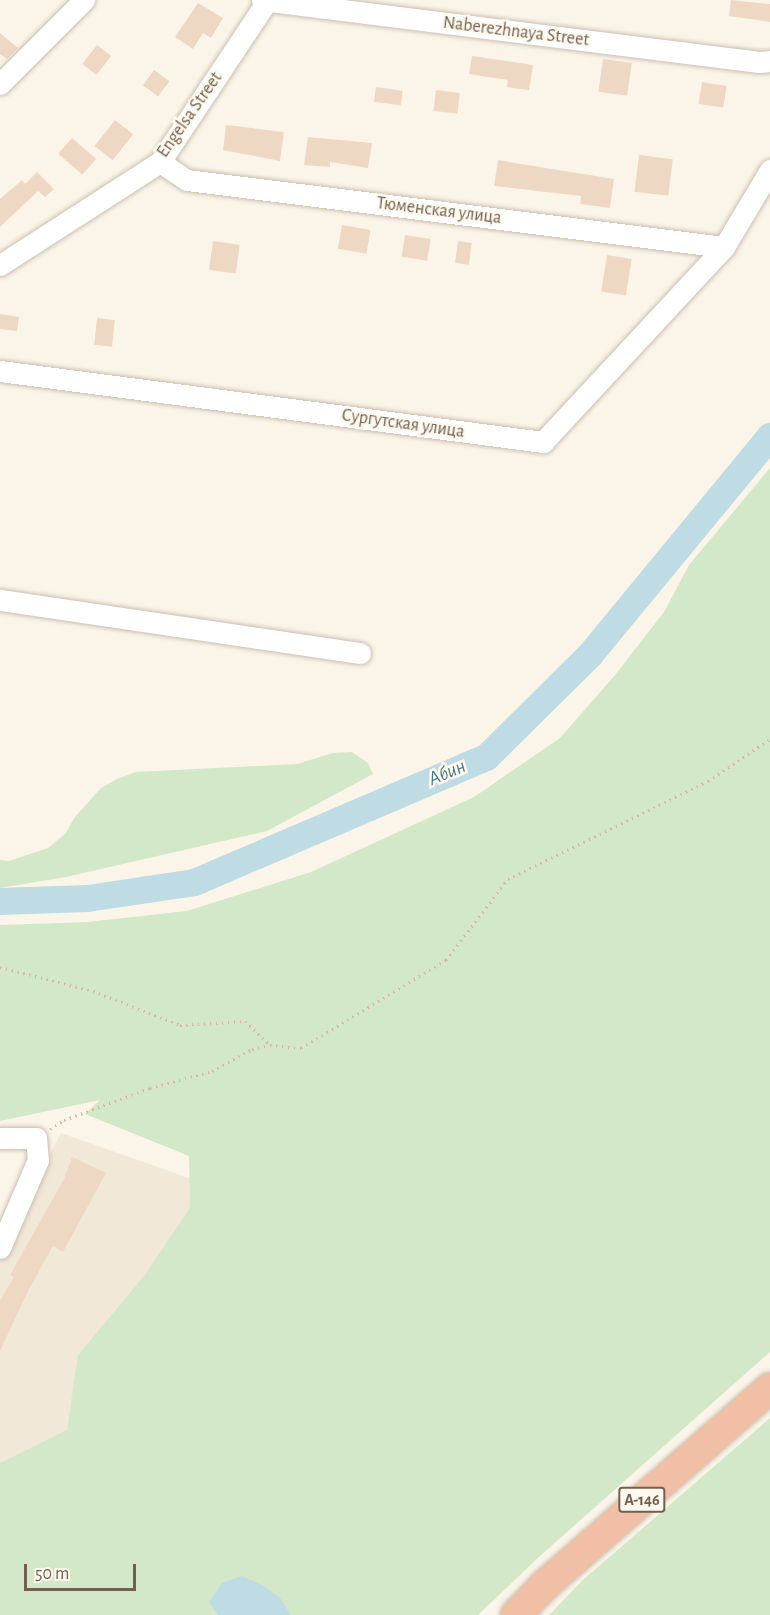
<!DOCTYPE html>
<meta charset="utf-8">
<style>
body{margin:0}
#map{position:relative;width:770px;height:1615px;overflow:hidden;background:#fbf5e9;font-family:"Alegreya Sans",sans-serif}
div>[style]{position:absolute}
.residential>*{inset:0;background:#f2e8d8}
.green>*{inset:0;background:#d3e8c8}
.water>*{inset:0;background:#bfdbe3}
.river>*{height:27px;margin:-13.5px;padding:0 13.5px;transform-origin:13.5px;border-radius:13.5px;background:#bfdbe3}
.building>*{inset:0;background:#eed8c3;transform-origin:0 0}
.path>*{height:3px;margin-top:-1.5px;transform-origin:0;background:repeating-linear-gradient(90deg,#d3bba6 0 1.5px,transparent 0 6px)}
.roads{filter:drop-shadow(0 0 2px #ccbeb0) drop-shadow(0 0 2px #ccbeb0)}
.minor>*{height:21px;margin:-10.5px;padding:0 10.5px;transform-origin:10.5px;border-radius:10.5px;background:#fff}
.highway>*{height:30px;margin:-15px;padding:0 15px;transform-origin:15px;border-radius:15px;background:#f0bfa6}
span{translate:-50% -50%;white-space:nowrap;text-align:center;line-height:1.15;-webkit-text-stroke:5px #fef9ef;paint-order:stroke}
.shield-label span{padding:2px 4px;background:#fef9ef;border:2px solid;border-radius:4px;-webkit-text-stroke-width:0}
.shield-label{font-size:16px;color:#735f4f;font-weight:700}
.street-label{font-size:18px;color:#735f4f}
.water-label{font-size:20px;color:#4a7685;font-style:italic}
.scale{position:absolute;left:24px;top:1564px;width:112px;height:27px;box-sizing:border-box;border:3px solid #735f4f;border-top:0;padding-left:8px;font-size:18px;line-height:21px;white-space:nowrap;color:#735f4f;-webkit-text-stroke:4px #fef9ef;paint-order:stroke}
</style>
<div id="map">
<div class="residential">
<div style="clip-path:polygon(61px 1133px,206px 1184px,80px 1425px,0 1470px,0 1251px)"></div>
</div>
<div class="green">
<div style="clip-path:polygon(770px 468px,770px 1352px,540px 1556px,478px 1615px,0 1615px,0 1463px,67px 1430px,78px 1355px,144px 1276px,190px 1208px,189px 1156px,85px 1114px,100px 1100px,0 1121px,0 925px,88px 922px,187px 911px,311px 872px,474px 797px,560px 738px,615px 675px,664px 612px,689px 565px)"></div>
<div style="clip-path:polygon(352px 752px,368px 763px,373px 774px,267px 831px,66px 877px,0 888px,0 860px,9px 861px,48px 848px,65px 834px,75px 817px,101px 788px,117px 779px,136px 772px,297px 764px,333px 753px)"></div>
<div style="clip-path:polygon(770px 1418px,770px 1615px,549px 1615px,583px 1580px)"></div>
</div>
<div class="water">
<div style="clip-path:polygon(242px 1576px,264px 1586px,280px 1598px,291px 1615px,218px 1615px,209px 1602px,222px 1583px)"></div>
</div>
<div class="river">
<div style="left:0;top:901px;width:87px;rotate:-2deg"></div>
<div style="left:87px;top:898px;width:108px;rotate:-8.5deg"></div>
<div style="left:194px;top:882px;width:318px;rotate:-23.2deg"></div>
<div style="left:486px;top:757px;width:146px;rotate:-44.7deg"></div>
<div style="left:590px;top:654px;width:283px;rotate:-50.5deg"></div>
</div>
<div class="building">
<div style="clip-path:polygon(731px 0,770px 4px,770px 22px,729px 16px)"></div>
<div style="clip-path:polygon(198px 3px,223px 18px,211px 38px,203px 33px,193px 49px,175px 37px)"></div>
<div style="clip-path:polygon(0 33px,18px 48px,7px 59px,0 54px)"></div>
<div style="left:97px;top:45px;width:18px;height:24px;rotate:38deg"></div>
<div style="clip-path:polygon(472px 56px,533px 65px,529px 90px,507px 87px,508px 80px,469px 74px)"></div>
<div style="left:603px;top:59px;width:29px;height:33px;rotate:8deg"></div>
<div style="left:154px;top:70px;width:19px;height:19px;rotate:36deg"></div>
<div style="left:702px;top:82px;width:25px;height:22px;rotate:9deg"></div>
<div style="left:376px;top:87px;width:27px;height:15px;rotate:8deg"></div>
<div style="left:436px;top:90px;width:24px;height:21px;rotate:7deg"></div>
<div style="left:115px;top:120px;width:23px;height:33px;rotate:38deg"></div>
<div style="clip-path:polygon(226px 125px,284px 132px,280px 161px,223px 150px)"></div>
<div style="clip-path:polygon(308px 137px,372px 143px,368px 168px,330px 162px,330px 167px,304px 165px)"></div>
<div style="left:72px;top:138px;width:32px;height:21px;rotate:41deg"></div>
<div style="left:639px;top:155px;width:34px;height:37px;rotate:7deg"></div>
<div style="clip-path:polygon(498px 160px,614px 179px,610px 208px,580px 204px,581px 196px,494px 186px)"></div>
<div style="clip-path:polygon(37px 172px,54px 189px,45px 197px,38px 191px,0 227px,0 199px,22px 180px,25px 184px)"></div>
<div style="left:342px;top:225px;width:29px;height:24px;rotate:10deg"></div>
<div style="left:405px;top:235px;width:26px;height:22px;rotate:9deg"></div>
<div style="left:213px;top:241px;width:27px;height:29px;rotate:8deg"></div>
<div style="left:458px;top:241px;width:14px;height:22px;rotate:8deg"></div>
<div style="left:607px;top:255px;width:25px;height:37px;rotate:9deg"></div>
<div style="clip-path:polygon(0 314px,19px 317px,17px 331px,0 329px)"></div>
<div style="left:97px;top:318px;width:18px;height:27px;rotate:6deg"></div>
<div style="clip-path:polygon(72px 1157px,106px 1173px,63px 1252px,53px 1246px,28px 1291px,0 1351px,0 1301px,14px 1277px,10px 1275px,64px 1179px)"></div>
</div>
<div class="path">
<div style="left:0;top:967px;width:96px;rotate:14.5deg"></div>
<div style="left:93px;top:991px;width:93px;rotate:21.3deg"></div>
<div style="left:180px;top:1025px;width:65px;rotate:-3.5deg"></div>
<div style="left:245px;top:1021px;width:35px;rotate:44deg"></div>
<div style="left:50px;top:1129px;width:17px;rotate:-33deg"></div>
<div style="left:64px;top:1120px;width:92px;rotate:-20.4deg"></div>
<div style="left:150px;top:1088px;width:64px;rotate:-15.3deg"></div>
<div style="left:212px;top:1071px;width:46px;rotate:-28.8deg"></div>
<div style="left:252px;top:1049px;width:18px;rotate:-13deg"></div>
<div style="left:270px;top:1045px;width:31px;rotate:6deg"></div>
<div style="left:301px;top:1048px;width:170px;rotate:-31.3deg"></div>
<div style="left:446px;top:960px;width:102px;rotate:-52.6deg"></div>
<div style="left:508px;top:879px;width:223px;rotate:-26.1deg"></div>
<div style="left:708px;top:781px;width:75px;rotate:-34.1deg"></div>
</div>
<div class="roads">
<div class="minor">
<div style="left:262px;top:0;width:501px;rotate:7.11deg"></div>
<div style="left:759px;top:62px;width:11px;rotate:-5deg"></div>
<div style="left:0;top:84px;width:119px;rotate:-45deg"></div>
<div style="left:160px;top:162px;width:32px;rotate:34deg"></div>
<div style="left:187px;top:180px;width:541px;rotate:7.11deg"></div>
<div style="left:0;top:265px;width:190px;rotate:-32.8deg"></div>
<div style="left:160px;top:162px;width:193px;rotate:-56.4deg"></div>
<div style="left:0;top:371px;width:548px;rotate:7.45deg"></div>
<div style="left:543px;top:442px;width:266px;rotate:-47.1deg"></div>
<div style="left:724px;top:247px;width:90px;rotate:-59.1deg"></div>
<div style="left:0;top:600px;width:364px;rotate:8.4deg"></div>
<div style="left:0;top:1138px;width:36px"></div>
<div style="left:36px;top:1138px;width:22px;rotate:85deg"></div>
<div style="left:38px;top:1160px;width:96px;rotate:113.4deg"></div>
</div>
<div class="highway">
<div style="left:516px;top:1615px;width:42px;rotate:-46deg"></div>
<div style="left:545px;top:1585px;width:299px;rotate:-41.2deg"></div>
</div>
</div>
<div class="shield-label">
<span style="left:642px;top:1500px">А-146</span>
</div>
<div class="street-label">
<span style="left:516px;top:32px;rotate:7deg">Naberezhnaya Street</span>
<span style="left:190px;top:115px;rotate:-55deg">Engelsa Street</span>
<span style="left:439px;top:211px;rotate:7deg">Тюменская улица</span>
<span style="left:403px;top:424px;rotate:8deg">Сургутская улица</span>
</div>
<div class="water-label">
<span style="left:447px;top:773px;rotate:-23deg">Абин</span>
</div>
<div class="scale">50 m</div>
</div>
